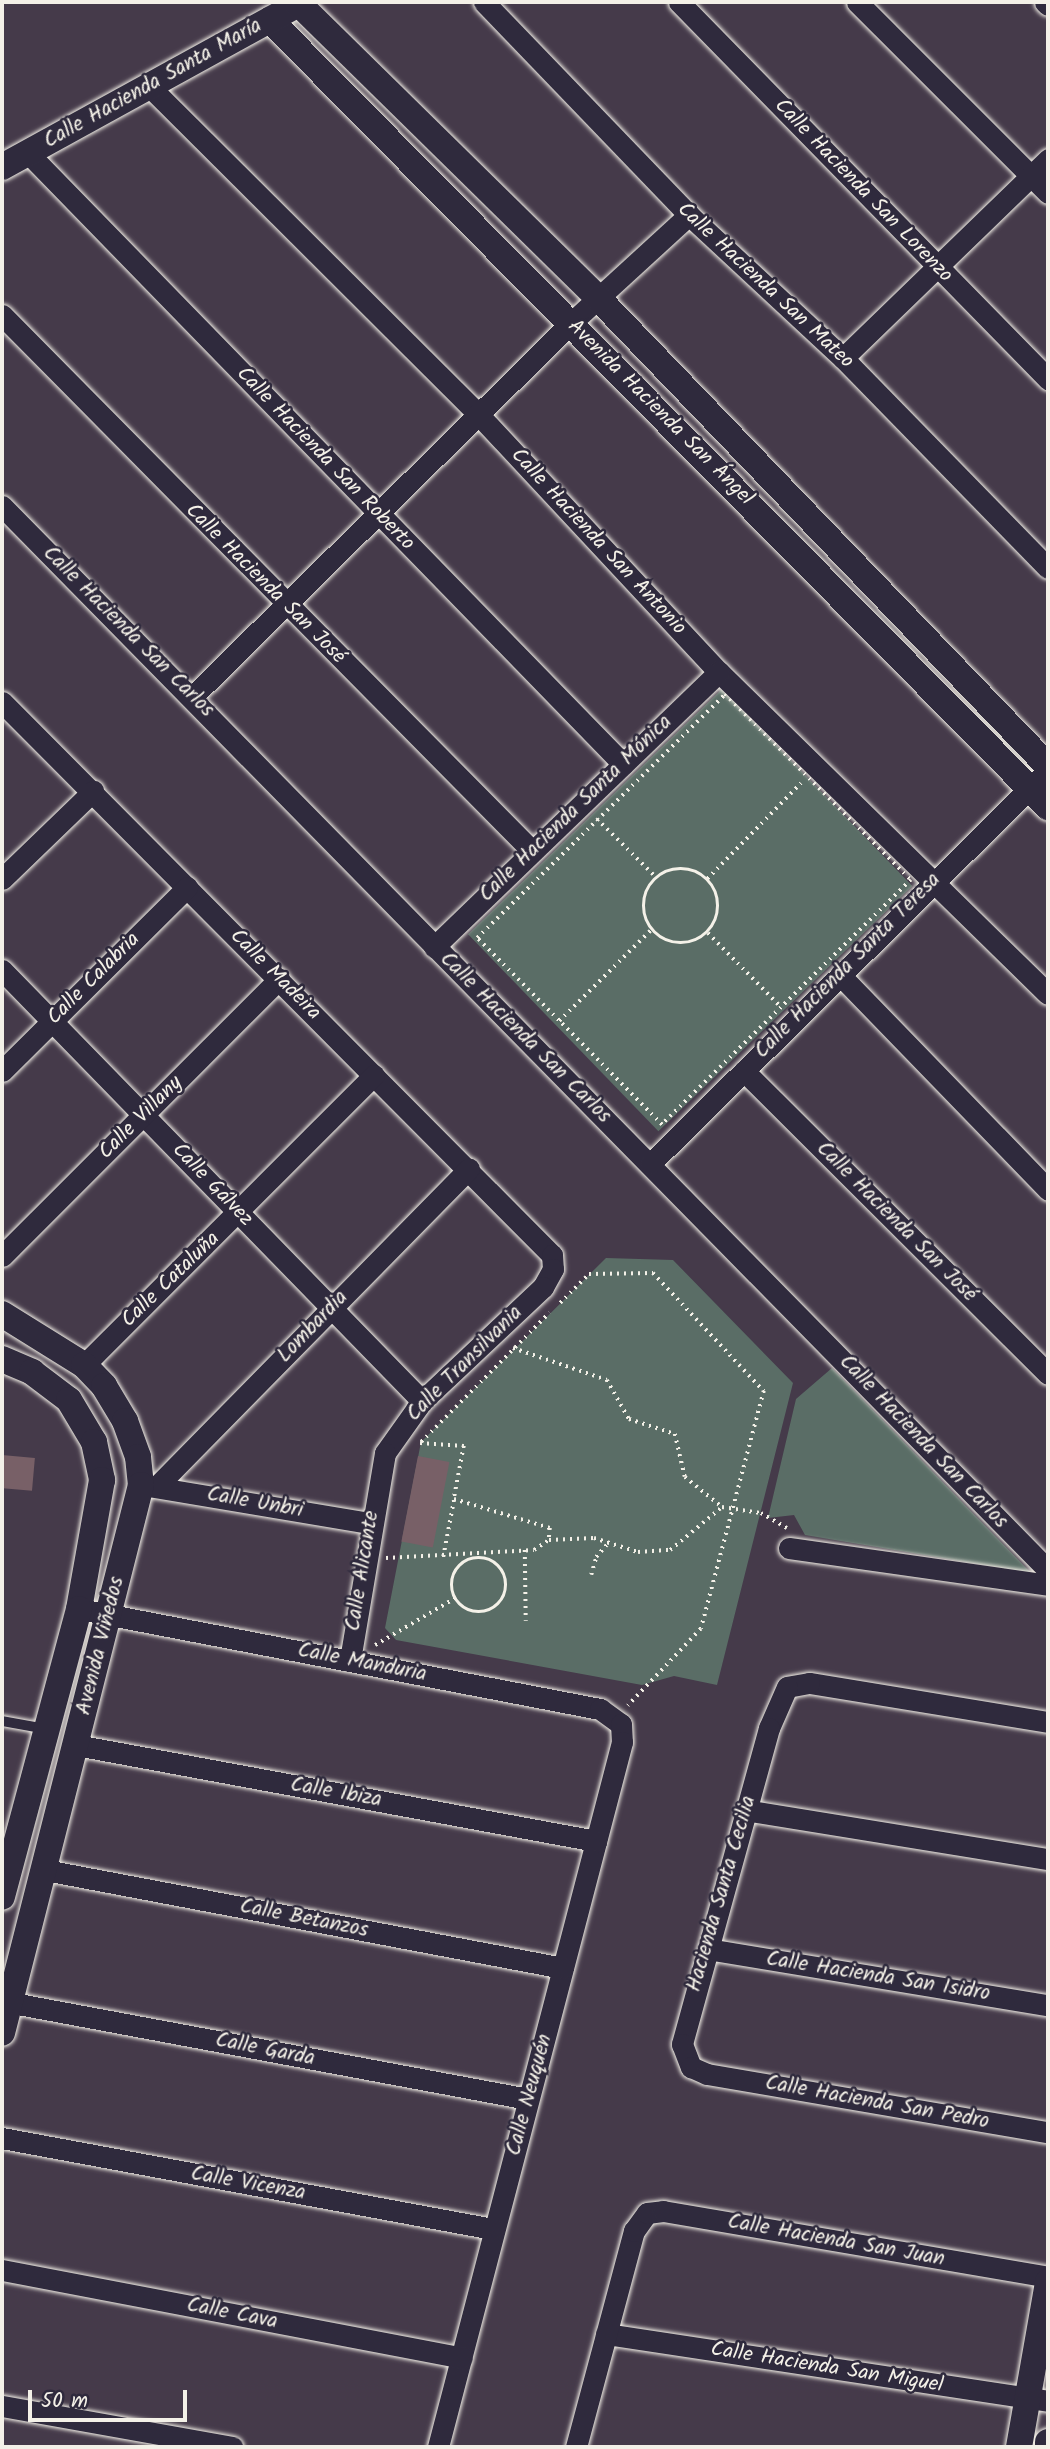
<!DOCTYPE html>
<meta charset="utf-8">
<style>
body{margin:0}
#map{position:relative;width:1050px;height:2449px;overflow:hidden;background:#453a4a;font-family:Kalam,sans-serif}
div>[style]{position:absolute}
.green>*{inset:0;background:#5a6d66;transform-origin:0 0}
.building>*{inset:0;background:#786067;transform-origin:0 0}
.path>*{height:3.5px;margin-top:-1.75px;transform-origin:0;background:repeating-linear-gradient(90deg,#f4f1e8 0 2px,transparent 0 7px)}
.path>.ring{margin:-1.75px;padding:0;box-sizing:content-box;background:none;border:3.5px solid #f4f1e8;border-radius:50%}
.roads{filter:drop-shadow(0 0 2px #f4f1e8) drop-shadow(0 0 2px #f4f1e8)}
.service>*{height:10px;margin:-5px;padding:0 5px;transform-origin:5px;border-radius:5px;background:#2f2a3d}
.minor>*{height:21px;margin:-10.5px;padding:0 10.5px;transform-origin:10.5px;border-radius:10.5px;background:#2f2a3d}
.tertiary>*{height:26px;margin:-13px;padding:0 13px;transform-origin:13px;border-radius:13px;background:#2f2a3d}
span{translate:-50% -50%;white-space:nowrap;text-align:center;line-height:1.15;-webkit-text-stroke:5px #2f2a3d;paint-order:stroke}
.street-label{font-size:21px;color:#f4f1e8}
.frame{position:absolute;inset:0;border:4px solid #f4f1e8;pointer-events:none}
.scale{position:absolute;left:28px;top:2390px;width:159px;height:32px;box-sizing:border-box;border:4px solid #f4f1e8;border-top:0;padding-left:9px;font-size:21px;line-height:24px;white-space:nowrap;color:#f4f1e8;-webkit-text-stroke:5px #2f2a3d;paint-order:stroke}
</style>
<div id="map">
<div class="green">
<div style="left:722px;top:689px;width:274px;height:353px;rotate:46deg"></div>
<div style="clip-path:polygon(606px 1258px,673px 1260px,793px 1383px,717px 1685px,674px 1676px,642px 1685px,396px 1640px,385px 1628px,421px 1442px)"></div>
<div style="clip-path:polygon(832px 1368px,1031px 1573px,805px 1535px,794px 1515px,768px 1518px,796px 1399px)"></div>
</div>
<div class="building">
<div style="left:2px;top:1455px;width:33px;height:33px;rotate:5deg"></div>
<div style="left:418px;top:1456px;width:32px;height:87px;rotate:11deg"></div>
</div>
<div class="path">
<div style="left:725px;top:694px;width:263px;rotate:45deg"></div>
<div style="left:911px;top:880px;width:349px;rotate:135.5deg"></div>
<div style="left:662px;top:1125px;width:263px;rotate:-134.7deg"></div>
<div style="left:477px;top:938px;width:348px;rotate:-44.5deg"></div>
<div style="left:597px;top:819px;width:84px;rotate:44.5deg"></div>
<div class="ring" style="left:644px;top:869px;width:70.5px;height:70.5px"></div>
<div style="left:707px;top:879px;width:134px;rotate:-45.6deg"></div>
<div style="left:708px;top:933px;width:103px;rotate:45.4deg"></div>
<div style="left:559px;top:1021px;width:131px;rotate:-44.7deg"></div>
<div style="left:560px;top:1303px;width:41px;rotate:-45deg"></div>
<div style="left:589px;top:1274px;width:64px;rotate:-0.9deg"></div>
<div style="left:653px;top:1273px;width:162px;rotate:46.8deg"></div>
<div style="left:764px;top:1391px;width:246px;rotate:104.8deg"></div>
<div style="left:701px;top:1629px;width:106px;rotate:133.5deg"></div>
<div style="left:513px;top:1348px;width:99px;rotate:18.8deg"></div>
<div style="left:607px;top:1380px;width:45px;rotate:60.6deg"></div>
<div style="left:629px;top:1419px;width:48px;rotate:18.1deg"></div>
<div style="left:675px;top:1434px;width:44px;rotate:76.9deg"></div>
<div style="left:685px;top:1477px;width:48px;rotate:39deg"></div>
<div style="left:421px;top:1442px;width:182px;rotate:-45.2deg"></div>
<div style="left:420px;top:1443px;width:44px;rotate:3.9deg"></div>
<div style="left:464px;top:1446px;width:54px;rotate:100.7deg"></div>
<div style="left:454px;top:1499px;width:100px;rotate:16.8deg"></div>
<div style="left:550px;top:1528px;width:12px;rotate:95deg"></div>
<div style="left:525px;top:1550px;width:71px;rotate:89.2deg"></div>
<div style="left:443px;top:1557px;width:59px;rotate:-79.3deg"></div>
<div style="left:386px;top:1558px;width:148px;rotate:-3.1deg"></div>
<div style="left:534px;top:1550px;width:18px;rotate:-34deg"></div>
<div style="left:549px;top:1540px;width:45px;rotate:-2.5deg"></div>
<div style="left:594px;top:1538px;width:46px;rotate:17.7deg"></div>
<div style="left:638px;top:1552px;width:32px;rotate:-4deg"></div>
<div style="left:670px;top:1550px;width:67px;rotate:-39.6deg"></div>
<div style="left:722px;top:1507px;width:39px;rotate:9deg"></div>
<div style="left:761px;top:1513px;width:30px;rotate:30deg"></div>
<div class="ring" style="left:452px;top:1558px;width:50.5px;height:50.5px"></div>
<div style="left:591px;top:1575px;width:19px;rotate:-74deg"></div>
<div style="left:596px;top:1557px;width:20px;rotate:-49deg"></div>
<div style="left:375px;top:1645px;width:93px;rotate:-30.4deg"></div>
</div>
<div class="roads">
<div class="service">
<div style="left:2px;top:1721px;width:45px;rotate:10.3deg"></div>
</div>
<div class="minor">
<div style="left:484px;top:2px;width:296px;rotate:46.1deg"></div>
<div style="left:689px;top:215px;width:210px;rotate:42.9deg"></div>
<div style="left:843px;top:358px;width:293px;rotate:45.7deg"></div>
<div style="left:679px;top:2px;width:528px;rotate:45.61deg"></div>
<div style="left:857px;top:2px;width:270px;rotate:45deg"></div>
<div style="left:1045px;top:2px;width:4px;rotate:45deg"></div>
<div style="left:151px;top:88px;width:462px;rotate:44.9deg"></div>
<div style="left:478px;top:414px;width:353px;rotate:47deg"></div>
<div style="left:719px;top:672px;width:460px;rotate:44.4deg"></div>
<div style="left:28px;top:153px;width:853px;rotate:45.76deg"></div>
<div style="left:2px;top:315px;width:752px;rotate:45.32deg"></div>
<div style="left:843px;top:358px;width:286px;rotate:-44.1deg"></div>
<div style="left:2px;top:506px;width:1492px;rotate:45.49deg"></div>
<div style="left:193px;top:696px;width:531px;rotate:-44.62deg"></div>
<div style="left:571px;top:323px;width:160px;rotate:-42.5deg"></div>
<div style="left:2px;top:702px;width:780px;rotate:45.16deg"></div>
<div style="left:552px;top:1255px;width:14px;rotate:86deg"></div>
<div style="left:553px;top:1269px;width:21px;rotate:119deg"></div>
<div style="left:543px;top:1287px;width:166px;rotate:136.7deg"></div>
<div style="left:422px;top:1401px;width:64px;rotate:125.4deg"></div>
<div style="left:385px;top:1453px;width:211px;rotate:99.6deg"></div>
<div style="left:2px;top:879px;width:127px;rotate:-44deg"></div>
<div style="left:434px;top:947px;width:396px;rotate:-44deg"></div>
<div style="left:2px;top:970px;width:602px;rotate:45.74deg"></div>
<div style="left:840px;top:975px;width:299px;rotate:45.9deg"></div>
<div style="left:2px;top:1071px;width:261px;rotate:-44.8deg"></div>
<div style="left:744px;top:1071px;width:429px;rotate:44.9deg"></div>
<div style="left:650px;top:1164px;width:560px;rotate:-44.71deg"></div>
<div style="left:2px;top:1256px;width:392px;rotate:-45deg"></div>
<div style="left:84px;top:1365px;width:410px;rotate:-45deg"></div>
<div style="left:148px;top:1486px;width:225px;rotate:9.5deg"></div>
<div style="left:157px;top:1486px;width:445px;rotate:-45.5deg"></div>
<div style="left:789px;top:1548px;width:262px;rotate:8.1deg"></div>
<div style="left:79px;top:1609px;width:531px;rotate:10.87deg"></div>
<div style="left:600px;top:1709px;width:26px;rotate:36deg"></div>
<div style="left:621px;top:1724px;width:18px;rotate:87deg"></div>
<div style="left:622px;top:1742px;width:729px;rotate:104.63deg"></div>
<div style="left:1048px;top:1722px;width:242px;rotate:-170.7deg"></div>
<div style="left:809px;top:1683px;width:22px;rotate:170deg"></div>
<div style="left:787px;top:1687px;width:45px;rotate:113.7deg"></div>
<div style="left:769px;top:1728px;width:328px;rotate:105.4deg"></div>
<div style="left:682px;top:2044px;width:25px;rotate:69deg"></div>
<div style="left:691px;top:2067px;width:17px;rotate:24deg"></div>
<div style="left:707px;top:2074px;width:346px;rotate:9.7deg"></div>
<div style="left:76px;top:1745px;width:529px;rotate:10.46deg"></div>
<div style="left:745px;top:1810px;width:307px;rotate:9.2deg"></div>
<div style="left:45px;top:1870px;width:527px;rotate:10.71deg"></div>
<div style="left:708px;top:1949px;width:345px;rotate:9.4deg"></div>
<div style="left:2px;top:2001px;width:535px;rotate:10.55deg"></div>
<div style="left:2px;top:2138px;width:499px;rotate:10.5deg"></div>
<div style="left:2px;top:2270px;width:468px;rotate:10.8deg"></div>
<div style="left:606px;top:2334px;width:447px;rotate:8.6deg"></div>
<div style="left:2px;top:2406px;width:234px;rotate:10.1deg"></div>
<div style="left:576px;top:2447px;width:224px;rotate:-75deg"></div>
<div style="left:634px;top:2231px;width:22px;rotate:-54deg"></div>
<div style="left:647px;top:2213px;width:16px;rotate:-7deg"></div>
<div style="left:663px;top:2211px;width:391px;rotate:9.7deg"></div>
</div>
<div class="tertiary">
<div style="left:270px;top:20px;width:1107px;rotate:45.33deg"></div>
<div style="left:2px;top:167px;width:339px;rotate:-28.8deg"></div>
<div style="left:299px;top:4px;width:421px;rotate:44.5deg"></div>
<div style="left:599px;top:299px;width:648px;rotate:46.13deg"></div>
<div style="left:2px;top:1314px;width:97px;rotate:31.9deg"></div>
<div style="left:84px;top:1365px;width:29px;rotate:46deg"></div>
<div style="left:104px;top:1386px;width:41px;rotate:59deg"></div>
<div style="left:125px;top:1421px;width:38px;rotate:70deg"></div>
<div style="left:138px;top:1457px;width:28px;rotate:84deg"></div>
<div style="left:141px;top:1485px;width:565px;rotate:104.23deg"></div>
<div style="left:2px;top:1359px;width:33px;rotate:23deg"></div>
<div style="left:32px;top:1372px;width:46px;rotate:37.1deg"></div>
<div style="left:69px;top:1400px;width:49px;rotate:59.2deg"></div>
<div style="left:94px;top:1442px;width:39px;rotate:78deg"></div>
<div style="left:102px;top:1480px;width:131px;rotate:100.1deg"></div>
<div style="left:79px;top:1609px;width:298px;rotate:105deg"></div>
<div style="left:1019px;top:2447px;width:168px;rotate:-80deg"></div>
<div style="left:1048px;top:2447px;width:5px;rotate:-90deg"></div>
</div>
</div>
<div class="street-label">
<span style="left:153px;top:84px;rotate:-29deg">Calle Hacienda Santa María</span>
<span style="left:863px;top:191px;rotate:46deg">Calle Hacienda San Lorenzo</span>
<span style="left:765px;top:286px;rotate:43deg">Calle Hacienda San Mateo</span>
<span style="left:660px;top:413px;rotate:45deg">Avenida Hacienda San Ángel</span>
<span style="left:325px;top:459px;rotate:46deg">Calle Hacienda San Roberto</span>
<span style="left:598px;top:542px;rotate:47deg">Calle Hacienda San Antonio</span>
<span style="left:265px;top:584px;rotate:45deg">Calle Hacienda San José</span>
<span style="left:128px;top:632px;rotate:45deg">Calle Hacienda San Carlos</span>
<span style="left:576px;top:809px;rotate:-44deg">Calle Hacienda Santa Mónica</span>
<span style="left:848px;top:966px;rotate:-45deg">Calle Hacienda Santa Teresa</span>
<span style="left:275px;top:975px;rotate:45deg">Calle Madeira</span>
<span style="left:94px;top:979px;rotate:-45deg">Calle Calabria</span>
<span style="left:525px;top:1038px;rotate:45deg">Calle Hacienda San Carlos</span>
<span style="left:141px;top:1118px;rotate:-45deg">Calle Villany</span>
<span style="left:212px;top:1185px;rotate:46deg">Calle Gálvez</span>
<span style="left:896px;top:1222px;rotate:45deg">Calle Hacienda San José</span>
<span style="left:171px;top:1280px;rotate:-44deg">Calle Cataluña</span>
<span style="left:313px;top:1327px;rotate:-46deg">Lombardia</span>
<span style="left:465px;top:1364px;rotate:-45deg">Calle Transilvania</span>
<span style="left:923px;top:1442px;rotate:46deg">Calle Hacienda San Carlos</span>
<span style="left:255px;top:1503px;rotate:10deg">Calle Unbri</span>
<span style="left:363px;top:1571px;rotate:-81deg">Calle Alicante</span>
<span style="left:101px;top:1646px;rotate:-76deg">Avenida Viñedos</span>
<span style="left:362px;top:1663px;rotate:11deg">Calle Manduria</span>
<span style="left:336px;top:1793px;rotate:10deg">Calle Ibiza</span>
<span style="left:722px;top:1894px;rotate:-74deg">Hacienda Santa Cecilia</span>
<span style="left:304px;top:1919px;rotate:11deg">Calle Betanzos</span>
<span style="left:878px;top:1977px;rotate:9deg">Calle Hacienda San Isidro</span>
<span style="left:265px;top:2050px;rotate:11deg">Calle Garda</span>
<span style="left:530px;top:2095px;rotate:-75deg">Calle Neuquén</span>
<span style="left:877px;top:2103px;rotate:10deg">Calle Hacienda San Pedro</span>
<span style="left:248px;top:2184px;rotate:10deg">Calle Vicenza</span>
<span style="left:836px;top:2241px;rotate:10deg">Calle Hacienda San Juan</span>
<span style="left:232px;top:2314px;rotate:11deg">Calle Cava</span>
<span style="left:827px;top:2368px;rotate:9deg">Calle Hacienda San Miguel</span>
</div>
<div class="frame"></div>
<div class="scale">50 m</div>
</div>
